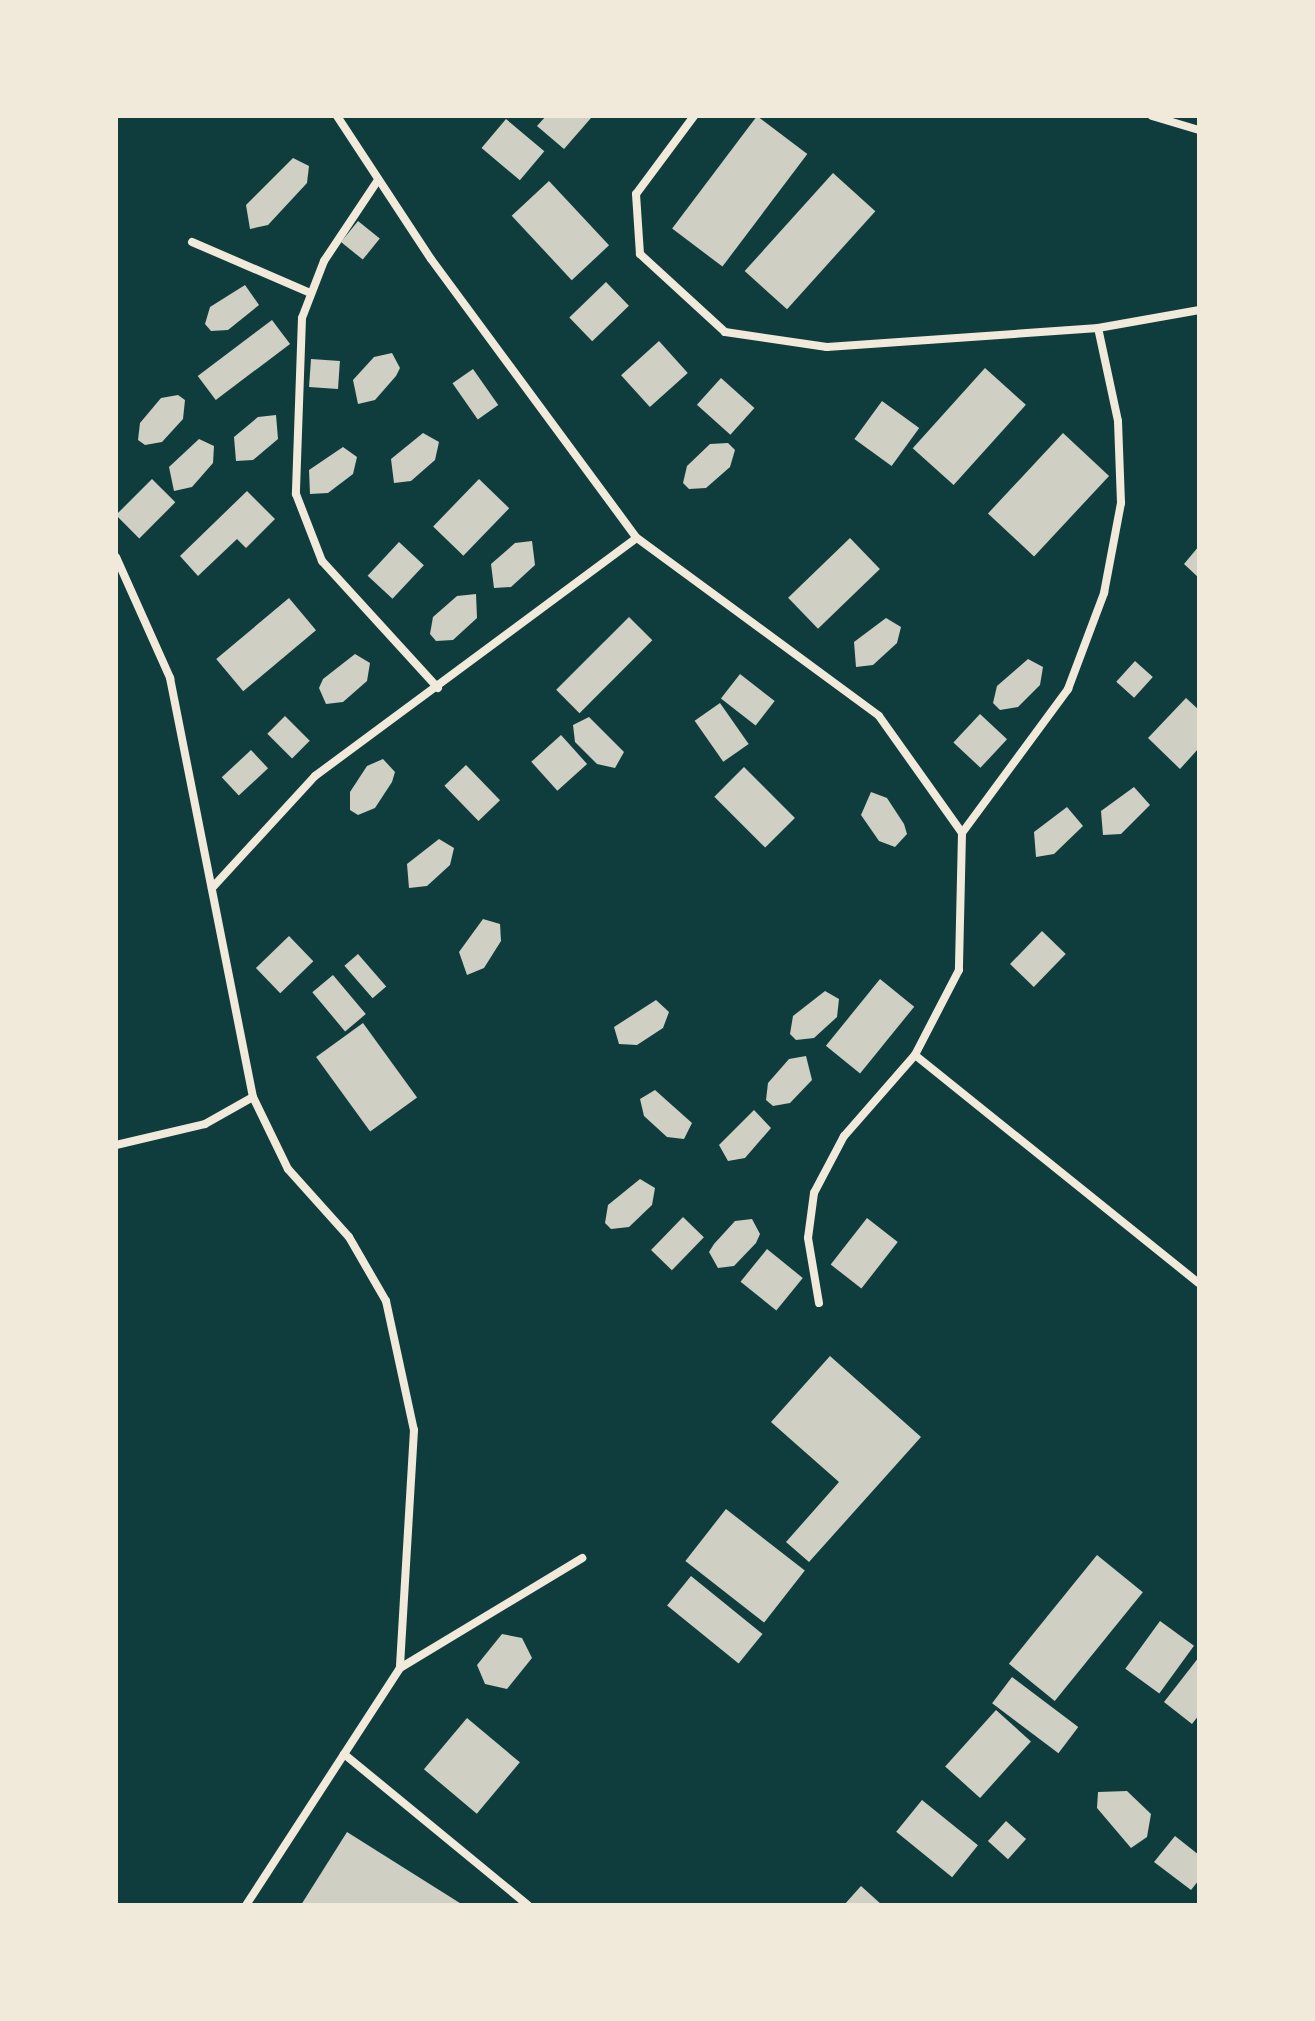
<!DOCTYPE html>
<style>
body{margin:0}
#map{position:relative;width:1315px;height:2021px;overflow:hidden;background:#0f3d3e;font-family:"Public Sans",sans-serif}
div>[style]{position:absolute}
.building>*{inset:0;background:#cfcfc3;transform-origin:0 0}
.minor>*{height:8px;margin:-4px;padding:0 4px;transform-origin:4px;border-radius:4px;background:#f1e9da}
span{translate:-50% -50%;white-space:nowrap;text-align:center;line-height:1.15;-webkit-text-stroke:6px #f1e9da;paint-order:stroke}
.frame{position:absolute;inset:0;border:118px solid #f1e9da;pointer-events:none}
</style>
<div id="map">
<div class="building">
<div style="clip-path:polygon(546px 116px,590px 116px,591px 118px,564px 149px,537px 126px)"></div>
<div style="left:757px;top:116px;width:63px;height:141px;rotate:37deg"></div>
<div style="left:506px;top:119px;width:50px;height:38px;rotate:40deg"></div>
<div style="clip-path:polygon(293px 158px,309px 166px,307px 183px,268px 225px,250px 229px,246px 205px)"></div>
<div style="left:833px;top:173px;width:57px;height:132px;rotate:42deg"></div>
<div style="left:549px;top:181px;width:88px;height:51px;rotate:47deg"></div>
<div style="left:358px;top:221px;width:28px;height:27px;rotate:39deg"></div>
<div style="left:606px;top:282px;width:33px;height:51px;rotate:46deg"></div>
<div style="clip-path:polygon(245px 285px,259px 305px,228px 330px,211px 331px,205px 324px,210px 307px)"></div>
<div style="left:272px;top:320px;width:30px;height:93px;rotate:53deg"></div>
<div style="left:659px;top:341px;width:43px;height:51px;rotate:48deg"></div>
<div style="clip-path:polygon(392px 353px,400px 368px,396px 376px,375px 400px,358px 404px,353px 380px,374px 357px)"></div>
<div style="left:311px;top:359px;width:29px;height:28px;rotate:4deg"></div>
<div style="left:985px;top:368px;width:55px;height:108px;rotate:42deg"></div>
<div style="left:473px;top:369px;width:44px;height:25px;rotate:55deg"></div>
<div style="left:721px;top:378px;width:45px;height:36px;rotate:42deg"></div>
<div style="clip-path:polygon(178px 395px,185px 400px,183px 419px,162px 442px,145px 445px,138px 440px,140px 423px,161px 398px)"></div>
<div style="left:882px;top:401px;width:46px;height:47px;rotate:36deg"></div>
<div style="clip-path:polygon(276px 415px,278px 439px,253px 460px,236px 461px,234px 437px,258px 417px)"></div>
<div style="clip-path:polygon(423px 433px,439px 442px,435px 460px,411px 481px,394px 483px,391px 459px)"></div>
<div style="left:1063px;top:433px;width:63px;height:110px;rotate:43deg"></div>
<div style="clip-path:polygon(199px 439px,214px 446px,213px 463px,192px 487px,174px 491px,169px 467px)"></div>
<div style="clip-path:polygon(728px 443px,735px 450px,730px 467px,706px 488px,689px 489px,683px 483px,687px 466px,710px 444px)"></div>
<div style="clip-path:polygon(343px 447px,357px 457px,353px 474px,328px 493px,310px 494px,309px 470px)"></div>
<div style="left:152px;top:479px;width:33px;height:51px;rotate:45deg"></div>
<div style="left:479px;top:479px;width:42px;height:66px;rotate:44deg"></div>
<div style="clip-path:polygon(247px 491px,275px 519px,246px 548px,237px 539px,198px 576px,180px 556px)"></div>
<div style="left:850px;top:538px;width:43px;height:86px;rotate:46deg"></div>
<div style="clip-path:polygon(532px 541px,535px 565px,511px 587px,494px 588px,491px 564px,515px 543px)"></div>
<div style="left:399px;top:542px;width:34px;height:46px;rotate:43deg"></div>
<div style="clip-path:polygon(1199px 546px,1199px 578px,1184px 564px)"></div>
<div style="clip-path:polygon(476px 594px,477px 618px,453px 640px,436px 641px,430px 634px,433px 617px,457px 596px)"></div>
<div style="left:289px;top:598px;width:42px;height:95px;rotate:50deg"></div>
<div style="left:629px;top:617px;width:33px;height:103px;rotate:45deg"></div>
<div style="clip-path:polygon(886px 618px,901px 627px,897px 643px,873px 665px,856px 667px,854px 642px)"></div>
<div style="clip-path:polygon(355px 654px,370px 663px,367px 681px,343px 702px,326px 704px,319px 688px,323px 679px)"></div>
<div style="clip-path:polygon(1028px 659px,1043px 667px,1040px 685px,1018px 707px,1000px 710px,993px 703px,997px 686px)"></div>
<div style="left:1135px;top:661px;width:24px;height:28px;rotate:42deg"></div>
<div style="left:740px;top:674px;width:44px;height:31px;rotate:38deg"></div>
<div style="clip-path:polygon(1186px 698px,1199px 710px,1199px 748px,1180px 769px,1148px 738px)"></div>
<div style="left:720px;top:703px;width:50px;height:31px;rotate:55deg"></div>
<div style="left:980px;top:714px;width:37px;height:39px;rotate:43deg"></div>
<div style="left:285px;top:716px;width:35px;height:25px;rotate:45deg"></div>
<div style="clip-path:polygon(589px 717px,624px 752px,615px 768px,597px 764px,575px 742px,573px 725px)"></div>
<div style="left:561px;top:735px;width:39px;height:40px;rotate:48deg"></div>
<div style="left:251px;top:750px;width:25px;height:40px;rotate:47deg"></div>
<div style="clip-path:polygon(383px 759px,395px 772px,392px 782px,375px 808px,358px 815px,350px 810px,350px 792px,367px 766px)"></div>
<div style="left:466px;top:765px;width:49px;height:30px;rotate:46deg"></div>
<div style="left:744px;top:767px;width:72px;height:42px;rotate:45deg"></div>
<div style="clip-path:polygon(1134px 787px,1150px 805px,1121px 834px,1103px 835px,1101px 811px)"></div>
<div style="clip-path:polygon(871px 792px,887px 798px,904px 824px,907px 834px,895px 847px,879px 841px,861px 815px)"></div>
<div style="clip-path:polygon(1067px 807px,1083px 826px,1054px 854px,1036px 857px,1034px 832px)"></div>
<div style="clip-path:polygon(439px 839px,454px 848px,450px 865px,427px 886px,409px 888px,407px 864px)"></div>
<div style="clip-path:polygon(483px 919px,500px 924px,501px 941px,484px 968px,467px 975px,459px 952px)"></div>
<div style="left:1042px;top:931px;width:33px;height:46px;rotate:44deg"></div>
<div style="left:289px;top:936px;width:35px;height:46px;rotate:46deg"></div>
<div style="left:358px;top:954px;width:43px;height:18px;rotate:49deg"></div>
<div style="left:333px;top:975px;width:51px;height:27px;rotate:50deg"></div>
<div style="left:880px;top:979px;width:44px;height:86px;rotate:39deg"></div>
<div style="clip-path:polygon(825px 991px,839px 999px,837px 1017px,814px 1038px,796px 1040px,790px 1034px,793px 1016px)"></div>
<div style="clip-path:polygon(656px 1000px,669px 1012px,663px 1028px,637px 1045px,619px 1044px,614px 1027px)"></div>
<div style="left:363px;top:1023px;width:92px;height:58px;rotate:54deg"></div>
<div style="clip-path:polygon(806px 1056px,812px 1080px,790px 1103px,773px 1106px,766px 1100px,768px 1083px,789px 1059px)"></div>
<div style="clip-path:polygon(655px 1090px,692px 1123px,684px 1139px,667px 1137px,644px 1116px,640px 1099px)"></div>
<div style="clip-path:polygon(754px 1110px,771px 1128px,745px 1158px,728px 1161px,719px 1145px)"></div>
<div style="clip-path:polygon(640px 1179px,655px 1188px,652px 1205px,629px 1227px,611px 1229px,605px 1223px,608px 1205px)"></div>
<div style="left:683px;top:1217px;width:29px;height:46px;rotate:44deg"></div>
<div style="left:867px;top:1218px;width:39px;height:59px;rotate:38deg"></div>
<div style="clip-path:polygon(752px 1219px,760px 1234px,756px 1243px,734px 1266px,718px 1268px,709px 1252px,714px 1244px,735px 1221px)"></div>
<div style="left:767px;top:1249px;width:46px;height:42px;rotate:39deg"></div>
<div style="clip-path:polygon(830px 1356px,921px 1437px,809px 1562px,786px 1542px,839px 1482px,771px 1422px)"></div>
<div style="left:726px;top:1509px;width:100px;height:66px;rotate:38deg"></div>
<div style="left:1097px;top:1555px;width:59px;height:140px;rotate:39deg"></div>
<div style="left:691px;top:1576px;width:92px;height:38px;rotate:39deg"></div>
<div style="left:1160px;top:1621px;width:42px;height:59px;rotate:36deg"></div>
<div style="clip-path:polygon(502px 1634px,522px 1638px,532px 1658px,507px 1689px,485px 1684px,477px 1665px)"></div>
<div style="clip-path:polygon(1199px 1657px,1199px 1715px,1192px 1724px,1164px 1702px)"></div>
<div style="left:1012px;top:1677px;width:83px;height:33px;rotate:37deg"></div>
<div style="left:996px;top:1710px;width:47px;height:76px;rotate:42deg"></div>
<div style="left:467px;top:1718px;width:69px;height:67px;rotate:40deg"></div>
<div style="clip-path:polygon(1127px 1791px,1151px 1814px,1147px 1837px,1131px 1848px,1097px 1808px,1098px 1792px)"></div>
<div style="left:922px;top:1800px;width:72px;height:41px;rotate:39deg"></div>
<div style="left:1006px;top:1821px;width:27px;height:27px;rotate:42deg"></div>
<div style="clip-path:polygon(347px 1832px,463px 1905px,301px 1905px)"></div>
<div style="clip-path:polygon(1175px 1836px,1199px 1855px,1199px 1880px,1191px 1890px,1154px 1862px)"></div>
<div style="clip-path:polygon(861px 1886px,882px 1905px,844px 1905px)"></div>
</div>
<div class="minor">
<div style="left:337px;top:116px;width:171px;rotate:56.7deg"></div>
<div style="left:431px;top:259px;width:347px;rotate:53.6deg"></div>
<div style="left:637px;top:538px;width:300px;rotate:36.3deg"></div>
<div style="left:879px;top:716px;width:143px;rotate:54.6deg"></div>
<div style="left:962px;top:833px;width:137px;rotate:91.3deg"></div>
<div style="left:959px;top:970px;width:96px;rotate:117.4deg"></div>
<div style="left:915px;top:1055px;width:108px;rotate:131.2deg"></div>
<div style="left:844px;top:1136px;width:64px;rotate:117.8deg"></div>
<div style="left:814px;top:1193px;width:45px;rotate:97.6deg"></div>
<div style="left:808px;top:1238px;width:66px;rotate:80.4deg"></div>
<div style="left:694px;top:116px;width:97px;rotate:126.6deg"></div>
<div style="left:636px;top:194px;width:60px;rotate:86.2deg"></div>
<div style="left:640px;top:254px;width:115px;rotate:42.5deg"></div>
<div style="left:725px;top:332px;width:103px;rotate:8.4deg"></div>
<div style="left:827px;top:347px;width:272px;rotate:-4deg"></div>
<div style="left:1098px;top:328px;width:103px;rotate:-10.1deg"></div>
<div style="left:1152px;top:116px;width:49px;rotate:16.6deg"></div>
<div style="left:378px;top:180px;width:97px;rotate:123.7deg"></div>
<div style="left:324px;top:261px;width:61px;rotate:111.1deg"></div>
<div style="left:302px;top:318px;width:176px;rotate:92deg"></div>
<div style="left:296px;top:494px;width:72px;rotate:68.8deg"></div>
<div style="left:322px;top:561px;width:172px;rotate:47.6deg"></div>
<div style="left:192px;top:242px;width:126px;rotate:23.3deg"></div>
<div style="left:116px;top:557px;width:133px;rotate:65.9deg"></div>
<div style="left:170px;top:678px;width:427px;rotate:78.8deg"></div>
<div style="left:962px;top:833px;width:179px;rotate:-53.6deg"></div>
<div style="left:1068px;top:689px;width:103px;rotate:-69.4deg"></div>
<div style="left:1104px;top:593px;width:92px;rotate:-79.3deg"></div>
<div style="left:1121px;top:503px;width:82px;rotate:-92.1deg"></div>
<div style="left:1118px;top:421px;width:95px;rotate:-102.1deg"></div>
<div style="left:212px;top:888px;width:152px;rotate:-47.4deg"></div>
<div style="left:315px;top:776px;width:400px;rotate:-36.5deg"></div>
<div style="left:915px;top:1055px;width:364px;rotate:38.8deg"></div>
<div style="left:116px;top:1145px;width:91px;rotate:-13.3deg"></div>
<div style="left:205px;top:1124px;width:55px;rotate:-29.4deg"></div>
<div style="left:253px;top:1097px;width:80px;rotate:64.1deg"></div>
<div style="left:288px;top:1169px;width:91px;rotate:48.1deg"></div>
<div style="left:349px;top:1237px;width:74px;rotate:60deg"></div>
<div style="left:386px;top:1301px;width:132px;rotate:77.8deg"></div>
<div style="left:414px;top:1430px;width:238px;rotate:93.4deg"></div>
<div style="left:400px;top:1668px;width:283px;rotate:123deg"></div>
<div style="left:400px;top:1668px;width:213px;rotate:-31.1deg"></div>
<div style="left:344px;top:1754px;width:238px;rotate:39.4deg"></div>
</div>
<div class="frame"></div>
</div>
